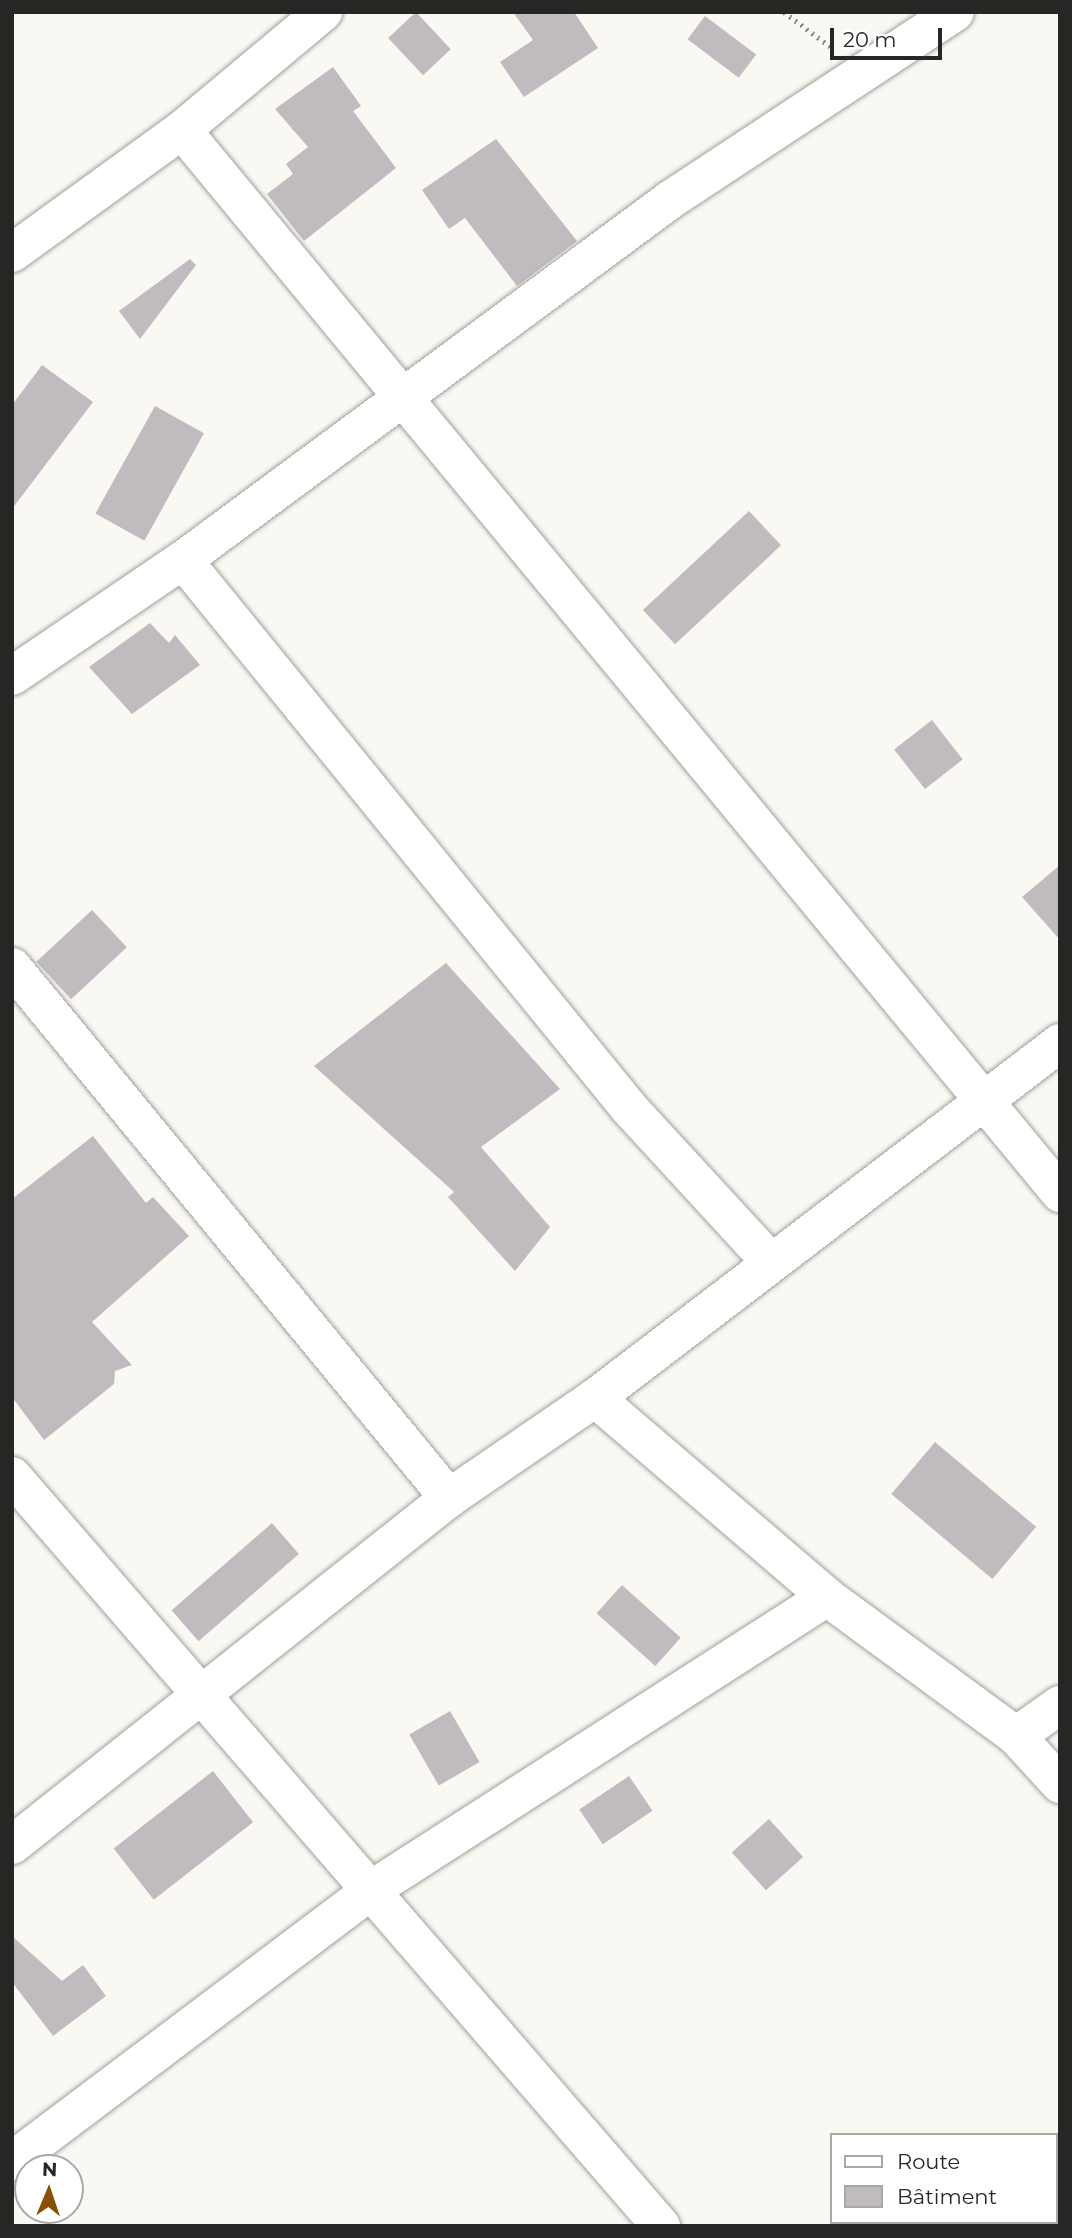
<!DOCTYPE html>
<meta charset="utf-8">
<style>
body{margin:0}
#map{position:relative;width:1072px;height:2238px;overflow:hidden;background:#f9f8f2;font-family:Montserrat,sans-serif}
div>[style]{position:absolute}
.building>*{inset:0;background:#c0bbbe;transform-origin:0 0}
.path>*{height:4.5px;margin-top:-2.25px;transform-origin:0;background:repeating-linear-gradient(90deg,#8c8b88 0 2px,transparent 0 7px)}
.roads{filter:drop-shadow(0 0 2px #a1a09b) drop-shadow(0 0 2px #a1a09b)}
.street>*{height:38px;margin:-19px;padding:0 19px;transform-origin:19px;border-radius:19px;background:#fff}
span{translate:-50% -50%;white-space:nowrap;text-align:center;line-height:1.15;-webkit-text-stroke:6px #fff;paint-order:stroke}
.frame{position:absolute;inset:0;border:14px solid #262624;pointer-events:none}
.legend{position:absolute;left:830px;top:2133px;width:228px;height:91px;box-sizing:border-box;background:#fff;border:2px solid #a8a8a7;margin:0;padding:9px 12px;list-style:none;font-size:21px;color:#262624}
.legend li{display:flex;align-items:center;gap:14px;height:35px}
.legend b{width:35px;border:2px solid #a8a8a7}
.north{position:absolute;left:14px;top:2154px;width:70px;height:70px;box-sizing:border-box;background:#fff;border:2px solid #a8a8a7;border-radius:50%;rotate:2deg;font-size:19px;font-weight:700;line-height:28px;text-align:center;color:#262624}
.north::after{content:'';display:block;margin:auto;width:24px;height:32px;background:#895005;clip-path:polygon(50% 0,100% 100%,50% 72%,0 100%)}
.scale{position:absolute;left:830px;top:28px;width:112px;height:32px;box-sizing:border-box;border:4px solid #262624;border-top:0;padding-left:9px;font-size:21px;line-height:24px;white-space:nowrap;color:#262624;-webkit-text-stroke:5px #fff;paint-order:stroke}
</style>
<div id="map">
<div class="building">
<div style="left:416px;top:12px;width:51px;height:38px;rotate:47deg"></div>
<div style="clip-path:polygon(513px 12px,574px 12px,598px 48px,524px 97px,500px 62px,533px 40px)"></div>
<div style="left:705px;top:16px;width:64px;height:29px;rotate:37deg"></div>
<div style="clip-path:polygon(333px 67px,361px 106px,353px 111px,396px 168px,304px 241px,267px 194px,293px 174px,286px 164px,308px 147px,275px 109px)"></div>
<div style="clip-path:polygon(496px 139px,577px 241px,517px 286px,465px 218px,449px 229px,422px 190px)"></div>
<div style="clip-path:polygon(190px 259px,196px 265px,140px 339px,119px 311px)"></div>
<div style="clip-path:polygon(42px 365px,93px 402px,12px 509px,12px 405px)"></div>
<div style="left:155px;top:406px;width:56px;height:123px;rotate:29deg"></div>
<div style="left:749px;top:511px;width:47px;height:145px;rotate:47deg"></div>
<div style="clip-path:polygon(150px 623px,169px 643px,175px 635px,200px 665px,132px 714px,89px 667px)"></div>
<div style="left:932px;top:720px;width:50px;height:48px;rotate:52deg"></div>
<div style="clip-path:polygon(1060px 865px,1060px 940px,1022px 897px)"></div>
<div style="left:92px;top:910px;width:51px;height:76px;rotate:47deg"></div>
<div style="clip-path:polygon(446px 963px,560px 1089px,481px 1147px,550px 1227px,515px 1271px,448px 1197px,454px 1192px,314px 1066px)"></div>
<div style="clip-path:polygon(93px 1136px,146px 1203px,153px 1197px,189px 1236px,92px 1322px,132px 1365px,115px 1371px,114px 1384px,44px 1440px,12px 1397px,12px 1199px)"></div>
<div style="left:935px;top:1442px;width:132px;height:68px;rotate:40deg"></div>
<div style="left:272px;top:1523px;width:41px;height:133px;rotate:49deg"></div>
<div style="left:622px;top:1585px;width:79px;height:38px;rotate:42deg"></div>
<div style="left:450px;top:1711px;width:59px;height:47px;rotate:60deg"></div>
<div style="left:213px;top:1771px;width:65px;height:126px;rotate:52deg"></div>
<div style="left:629px;top:1776px;width:42px;height:60px;rotate:56deg"></div>
<div style="left:769px;top:1819px;width:51px;height:50px;rotate:48deg"></div>
<div style="clip-path:polygon(12px 1936px,62px 1981px,83px 1965px,106px 1996px,53px 2036px,12px 1982px)"></div>
</div>
<div class="path">
<div style="left:784px;top:12px;width:59px;rotate:36.7deg"></div>
</div>
<div class="roads">
<div class="street">
<div style="left:182px;top:130px;width:1379px;rotate:50.44deg"></div>
<div style="left:12px;top:253px;width:210px;rotate:-35.9deg"></div>
<div style="left:182px;top:130px;width:184px;rotate:-39.9deg"></div>
<div style="left:183px;top:560px;width:707px;rotate:50.86deg"></div>
<div style="left:629px;top:1108px;width:207px;rotate:47.4deg"></div>
<div style="left:12px;top:676px;width:207px;rotate:-34.2deg"></div>
<div style="left:183px;top:560px;width:606px;rotate:-36.47deg"></div>
<div style="left:670px;top:200px;width:341px;rotate:-33.4deg"></div>
<div style="left:12px;top:967px;width:688px;rotate:50.55deg"></div>
<div style="left:595px;top:1398px;width:306px;rotate:40.6deg"></div>
<div style="left:827px;top:1597px;width:235px;rotate:36.3deg"></div>
<div style="left:1016px;top:1736px;width:65px;rotate:47.5deg"></div>
<div style="left:12px;top:1476px;width:992px;rotate:49.13deg"></div>
<div style="left:1016px;top:1736px;width:54px;rotate:-35.2deg"></div>
<div style="left:12px;top:1845px;width:558px;rotate:-38.45deg"></div>
<div style="left:449px;top:1498px;width:177px;rotate:-34.4deg"></div>
<div style="left:595px;top:1398px;width:585px;rotate:-37.36deg"></div>
<div style="left:12px;top:2161px;width:453px;rotate:-37deg"></div>
<div style="left:374px;top:1888px;width:538px;rotate:-32.72deg"></div>
</div>
</div>
<div class="frame"></div>
<ul class="legend">
<li><b style="height:9px;background:#fff"></b>Route</li>
<li><b style="height:19px;background:#c0bbbe"></b>Bâtiment</li>
</ul>
<div class="north">N</div>
<div class="scale">20 m</div>
</div>
